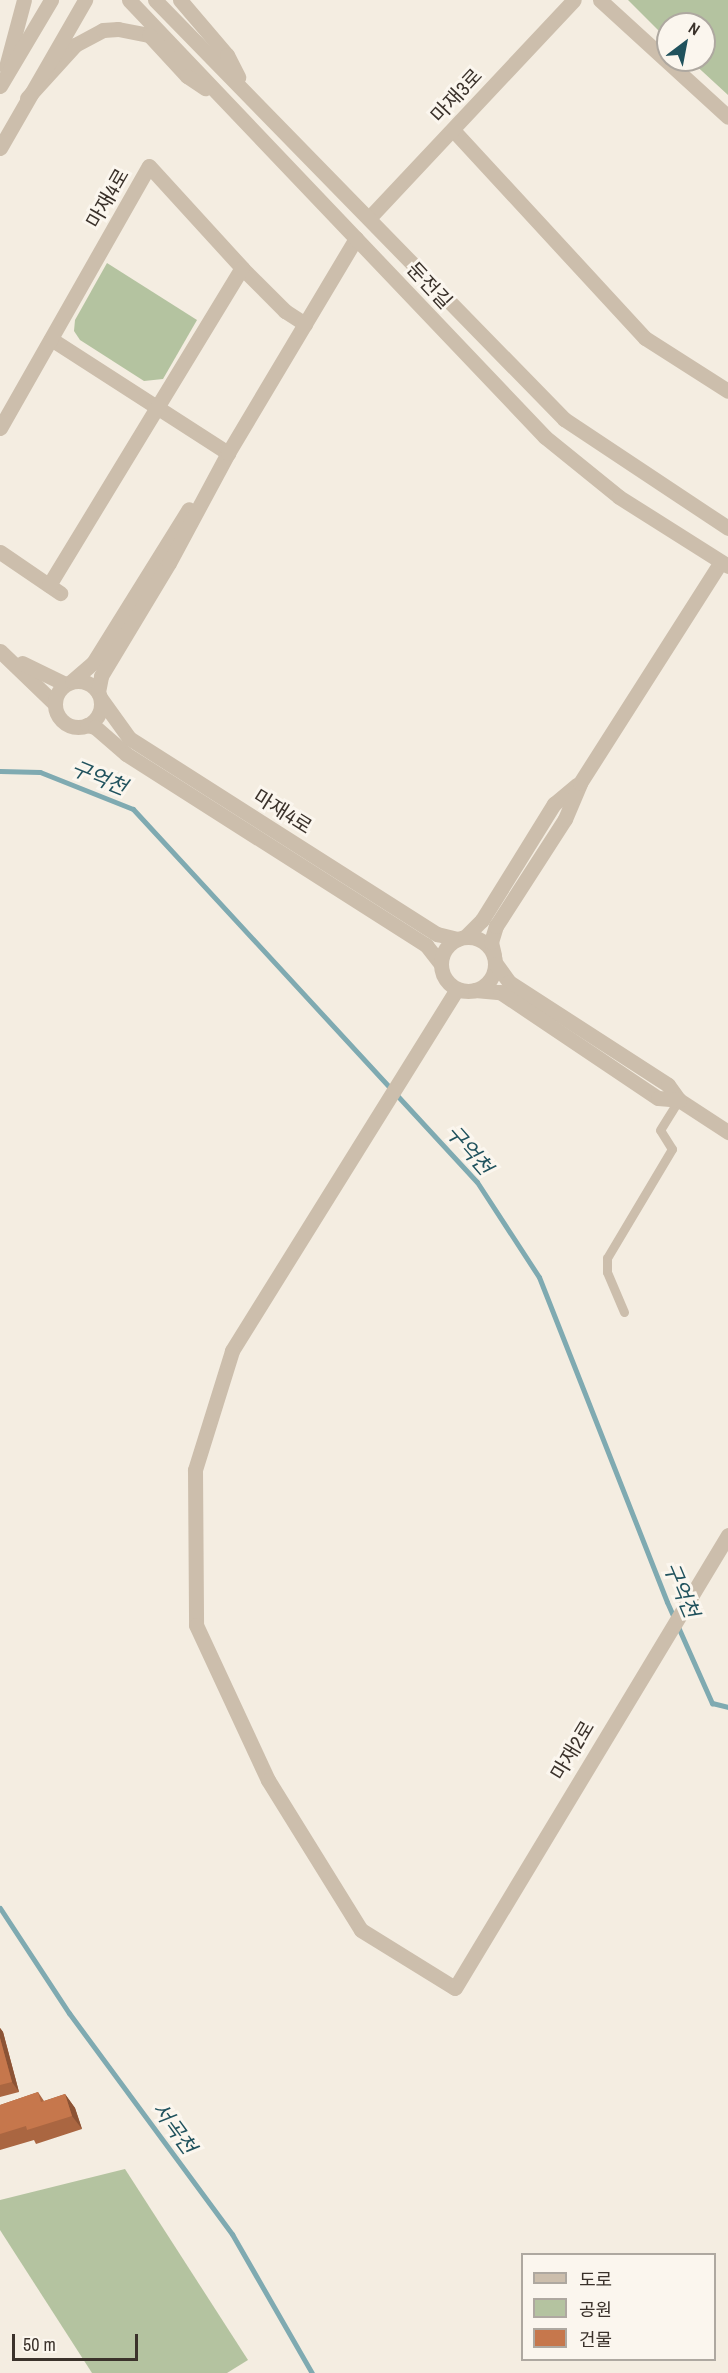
<!DOCTYPE html>
<meta charset="utf-8">
<style>
body{margin:0}
#map{position:relative;width:728px;height:2373px;overflow:hidden;background:#f4ede1;font-family:"Archivo Narrow","Noto Sans KR",sans-serif}
div>[style]{position:absolute}
.green>*{inset:0;background:#b4c3a0}
.stream>*{height:5px;margin:-2.5px;padding:0 2.5px;transform-origin:2.5px;border-radius:2.5px;background:#7faab1}
.service>*{height:9px;margin:-4.5px;padding:0 4.5px;transform-origin:4.5px;border-radius:4.5px;background:#ccbeac}
.minor>*{height:15px;margin:-7.5px;padding:0 7.5px;transform-origin:7.5px;border-radius:7.5px;background:#ccbeac}
.minor>.ring{margin:-7.5px;padding:0;box-sizing:content-box;background:none;border:15px solid #ccbeac;border-radius:50%}
.tertiary>*{height:15px;margin:-7.5px;padding:0 7.5px;transform-origin:7.5px;border-radius:7.5px;background:#ccbeac}
.wall>*{inset:0;background:#aa6641}
.shaded-wall>*{inset:0;background:#8b5335}
.building>*{inset:0;background:#c6774c}
span{translate:-50% -50%;white-space:nowrap;text-align:center;line-height:1.15;-webkit-text-stroke:6px #fbf6ee;paint-order:stroke}
.street-label{font-size:20px;color:#3b322b}
.water-label{font-size:21px;color:#20525d;font-style:italic}
.legend{position:absolute;left:521px;top:2253px;width:195px;height:108px;box-sizing:border-box;background:#fbf6ee;border:2px solid #aea8a0;margin:0;padding:8px 10px;list-style:none;font-size:18px;color:#3b322b}
.legend li{display:flex;align-items:center;gap:12px;height:30px}
.legend b{width:30px;border:2px solid #aea8a0}
.north{position:absolute;left:656px;top:12px;width:60px;height:60px;box-sizing:border-box;background:#fbf6ee;border:2px solid #aea8a0;border-radius:50%;rotate:32deg;font-size:16px;font-weight:700;line-height:24px;text-align:center;color:#3b322b}
.north::after{content:'';display:block;margin:auto;width:21px;height:27px;background:#20525d;clip-path:polygon(50% 0,100% 100%,50% 72%,0 100%)}
.scale{position:absolute;left:12px;top:2334px;width:126px;height:27px;box-sizing:border-box;border:3px solid #3b322b;border-top:0;padding-left:8px;font-size:18px;line-height:21px;white-space:nowrap;color:#3b322b;-webkit-text-stroke:4px #fbf6ee;paint-order:stroke}
</style>
<div id="map">
<div class="green">
<div style="clip-path:polygon(628px 0,728px 0,728px 95px,690px 60px,704px 60px,704px 24px,668px 24px,668px 40px)"></div>
<div style="clip-path:polygon(107px 263px,197px 320px,163px 379px,144px 381px,80px 340px,74px 331px,75px 320px)"></div>
<div style="clip-path:polygon(125px 2169px,248px 2360px,227px 2373px,92px 2373px,0 2230px,0 2200px)"></div>
</div>
<div class="stream">
<div style="left:0;top:771px;width:40px;rotate:1.4deg"></div>
<div style="left:40px;top:772px;width:100px;rotate:21.7deg"></div>
<div style="left:133px;top:809px;width:507px;rotate:47.32deg"></div>
<div style="left:477px;top:1182px;width:113px;rotate:56.9deg"></div>
<div style="left:539px;top:1277px;width:349px;rotate:68.5deg"></div>
<div style="left:667px;top:1602px;width:111px;rotate:66deg"></div>
<div style="left:712px;top:1703px;width:16px;rotate:14deg"></div>
<div style="left:0;top:1908px;width:126px;rotate:56.7deg"></div>
<div style="left:69px;top:2013px;width:275px;rotate:53.6deg"></div>
<div style="left:232px;top:2234px;width:160px;rotate:60.1deg"></div>
</div>
<div class="service">
<div style="left:624px;top:1312px;width:43px;rotate:-113deg"></div>
<div style="left:607px;top:1272px;width:14px;rotate:-90deg"></div>
<div style="left:607px;top:1258px;width:127px;rotate:-59.2deg"></div>
<div style="left:672px;top:1149px;width:22px;rotate:-122deg"></div>
<div style="left:660px;top:1130px;width:36px;rotate:-58deg"></div>
</div>
<div class="minor">
<div style="left:600px;top:0;width:173px;rotate:42.4deg"></div>
<div style="left:453px;top:130px;width:283px;rotate:47.3deg"></div>
<div style="left:645px;top:338px;width:98px;rotate:32.6deg"></div>
<div style="left:369px;top:218px;width:299px;rotate:-46.8deg"></div>
<div style="left:51px;top:339px;width:211px;rotate:32.8deg"></div>
<div style="left:0;top:428px;width:301px;rotate:-60.4deg"></div>
<div style="left:149px;top:166px;width:138px;rotate:47.6deg"></div>
<div style="left:242px;top:268px;width:61px;rotate:45deg"></div>
<div style="left:285px;top:311px;width:24px;rotate:33deg"></div>
<div style="left:0;top:552px;width:73px;rotate:34.3deg"></div>
<div style="left:49px;top:585px;width:371px;rotate:-58.7deg"></div>
<div style="left:0;top:651px;width:75px;rotate:43.9deg"></div>
<div style="left:22px;top:663px;width:48px;rotate:26deg"></div>
<div class="ring" style="left:55px;top:681px;width:31px;height:31px"></div>
<div style="left:72px;top:681px;width:28px;rotate:-41deg"></div>
<div style="left:93px;top:663px;width:181px;rotate:-58.1deg"></div>
<div style="left:98px;top:692px;width:16px;rotate:-79deg"></div>
<div style="left:101px;top:676px;width:132px;rotate:-59deg"></div>
<div style="left:169px;top:563px;width:125px;rotate:-61.8deg"></div>
<div style="left:228px;top:453px;width:250px;rotate:-59.2deg"></div>
<div style="left:101px;top:699px;width:48px;rotate:54.3deg"></div>
<div style="left:129px;top:738px;width:365px;rotate:32.5deg"></div>
<div style="left:437px;top:934px;width:21px;rotate:14deg"></div>
<div style="left:87px;top:725px;width:8px;rotate:14deg"></div>
<div style="left:95px;top:727px;width:41px;rotate:41.1deg"></div>
<div style="left:126px;top:754px;width:356px;rotate:32.5deg"></div>
<div style="left:426px;top:945px;width:24px;rotate:52deg"></div>
<div class="ring" style="left:441px;top:937px;width:39px;height:39px"></div>
<div style="left:465px;top:937px;width:24px;rotate:-45deg"></div>
<div style="left:482px;top:920px;width:137px;rotate:-58.2deg"></div>
<div style="left:554px;top:804px;width:30px;rotate:-40deg"></div>
<div style="left:494px;top:955px;width:13px;rotate:-103deg"></div>
<div style="left:491px;top:942px;width:17px;rotate:-73deg"></div>
<div style="left:496px;top:926px;width:127px;rotate:-57.2deg"></div>
<div style="left:565px;top:819px;width:39px;rotate:-67deg"></div>
<div style="left:580px;top:783px;width:262px;rotate:-57.5deg"></div>
<div style="left:496px;top:964px;width:22px;rotate:54deg"></div>
<div style="left:509px;top:982px;width:189px;rotate:32.9deg"></div>
<div style="left:668px;top:1085px;width:19px;rotate:54deg"></div>
<div style="left:679px;top:1100px;width:59px;rotate:33.1deg"></div>
<div style="left:457px;top:989px;width:426px;rotate:121.9deg"></div>
<div style="left:232px;top:1351px;width:125px;rotate:107.3deg"></div>
<div style="left:195px;top:1470px;width:155px;rotate:89.6deg"></div>
<div style="left:196px;top:1625px;width:171px;rotate:65.1deg"></div>
<div style="left:268px;top:1780px;width:176px;rotate:58.2deg"></div>
<div style="left:361px;top:1930px;width:110px;rotate:31.7deg"></div>
<div style="left:455px;top:1988px;width:529px;rotate:-58.92deg"></div>
<div style="left:475px;top:990px;width:25px;rotate:5deg"></div>
<div style="left:500px;top:992px;width:190px;rotate:33.9deg"></div>
<div style="left:658px;top:1098px;width:21px;rotate:5deg"></div>
</div>
<div class="tertiary">
<div style="left:129px;top:0;width:603px;rotate:46.41deg"></div>
<div style="left:545px;top:437px;width:95px;rotate:39deg"></div>
<div style="left:619px;top:497px;width:129px;rotate:32.3deg"></div>
<div style="left:155px;top:0;width:586px;rotate:45.69deg"></div>
<div style="left:564px;top:419px;width:197px;rotate:33.6deg"></div>
<div style="left:180px;top:0;width:72px;rotate:49.5deg"></div>
<div style="left:227px;top:55px;width:25px;rotate:63deg"></div>
<div style="left:6px;top:67px;width:69px;rotate:-75deg"></div>
<div style="left:0;top:86px;width:100px;rotate:-59.3deg"></div>
<div style="left:27px;top:98px;width:72px;rotate:-47.8deg"></div>
<div style="left:75px;top:45px;width:32px;rotate:-28deg"></div>
<div style="left:103px;top:30px;width:15px;rotate:-4deg"></div>
<div style="left:118px;top:29px;width:32px;rotate:11deg"></div>
<div style="left:149px;top:35px;width:56px;rotate:47.2deg"></div>
<div style="left:187px;top:76px;width:22px;rotate:34deg"></div>
<div style="left:0;top:148px;width:171px;rotate:-60.1deg"></div>
</div>
<div class="wall">
<div style="clip-path:polygon(0 2028px,3px 2032px,19px 2092px,0 2097px)"></div>
<div style="clip-path:polygon(38px 2092px,44px 2101px,65px 2094px,75px 2108px,82px 2129px,36px 2144px,34px 2140px,0 2150px,0 2105px)"></div>
</div>
<div class="shaded-wall">
<div style="clip-path:polygon(0 2028px,3px 2032px,19px 2092px,12px 2082px,0 2038px)"></div>
<div style="clip-path:polygon(65px 2094px,75px 2108px,82px 2129px,72px 2116px)"></div>
</div>
<div class="building">
<div style="clip-path:polygon(0 2038px,12px 2082px,0 2085px)"></div>
<div style="clip-path:polygon(38px 2092px,41px 2102px,65px 2094px,72px 2116px,27px 2130px,26px 2126px,0 2134px,0 2105px)"></div>
</div>
<div class="street-label">
<span style="left:456px;top:95px;rotate:-47deg">마재3로</span>
<span style="left:107px;top:198px;rotate:-60deg">마재4로</span>
<span style="left:430px;top:285px;rotate:47deg">둔전길</span>
<span style="left:283px;top:811px;rotate:32deg">마재4로</span>
<span style="left:572px;top:1750px;rotate:-59deg">마재2로</span>
</div>
<div class="water-label">
<span style="left:99px;top:778px;rotate:22deg">구억천</span>
<span style="left:469px;top:1150px;rotate:49deg">구억천</span>
<span style="left:681px;top:1590px;rotate:67deg">구억천</span>
<span style="left:174px;top:2128px;rotate:54deg">서곡천</span>
</div>
<ul class="legend">
<li><b style="height:8px;background:#ccbeac"></b>도로</li>
<li><b style="height:16px;background:#b4c3a0"></b>공원</li>
<li><b style="height:16px;background:#c6774c"></b>건물</li>
</ul>
<div class="north">N</div>
<div class="scale">50 m</div>
</div>
